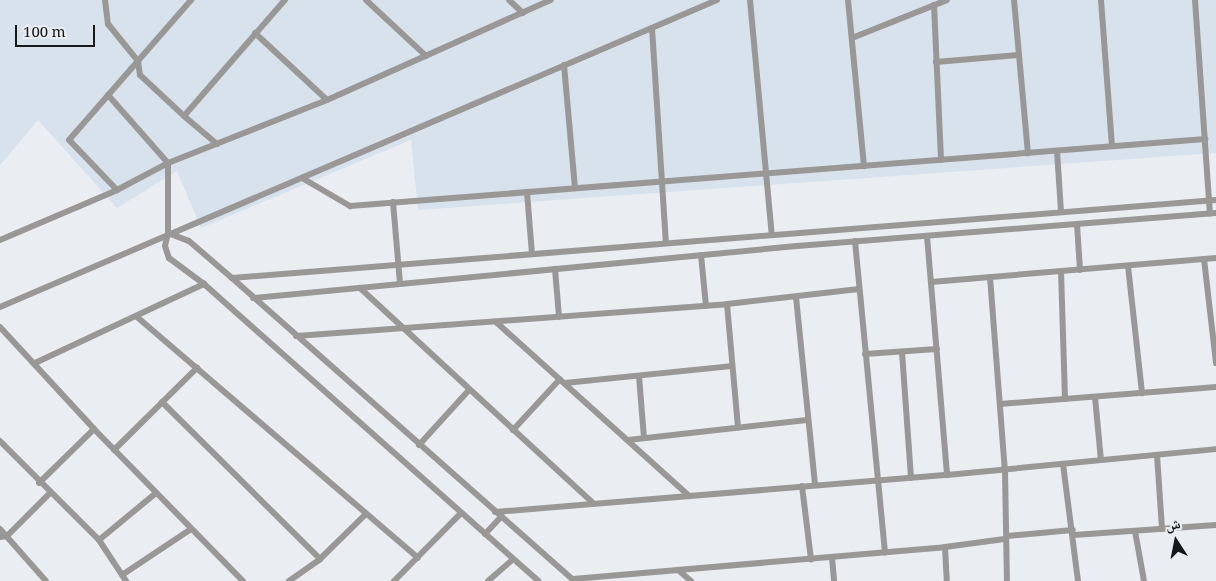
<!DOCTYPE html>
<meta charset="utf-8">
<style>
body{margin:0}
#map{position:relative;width:1216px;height:581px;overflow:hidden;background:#eaeef3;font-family:Georgia,"Noto Naskh Arabic",serif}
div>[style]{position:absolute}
.built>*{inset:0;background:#d8e2ec}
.minor>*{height:6px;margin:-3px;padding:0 3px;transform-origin:3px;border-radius:3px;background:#9a9896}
span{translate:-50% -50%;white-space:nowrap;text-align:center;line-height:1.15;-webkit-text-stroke:4.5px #eaeef3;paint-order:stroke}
.north{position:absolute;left:1151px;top:516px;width:50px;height:50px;-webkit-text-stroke:4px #eaeef3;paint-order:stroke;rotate:349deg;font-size:14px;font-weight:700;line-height:20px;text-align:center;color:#17181a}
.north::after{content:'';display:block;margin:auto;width:18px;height:22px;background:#17181a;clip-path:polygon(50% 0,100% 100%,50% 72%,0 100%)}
.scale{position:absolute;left:15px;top:25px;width:80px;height:22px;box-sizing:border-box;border:2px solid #17181a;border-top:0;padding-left:6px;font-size:15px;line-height:18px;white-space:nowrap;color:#17181a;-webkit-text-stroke:4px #eaeef3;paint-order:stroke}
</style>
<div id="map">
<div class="built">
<div style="clip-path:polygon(0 0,1216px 0,1216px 153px,418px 210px,411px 140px,201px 228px,177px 171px,117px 208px,38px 120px,0 165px)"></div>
</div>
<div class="minor">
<div style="left:105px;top:0;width:24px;rotate:83deg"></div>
<div style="left:108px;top:24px;width:48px;rotate:51deg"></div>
<div style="left:138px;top:61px;width:14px;rotate:82deg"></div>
<div style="left:140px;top:75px;width:60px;rotate:43deg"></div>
<div style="left:366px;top:0;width:82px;rotate:43deg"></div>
<div style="left:509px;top:0;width:19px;rotate:43deg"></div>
<div style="left:750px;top:0;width:236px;rotate:84.7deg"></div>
<div style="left:848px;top:0;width:167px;rotate:84.5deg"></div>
<div style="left:1014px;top:0;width:154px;rotate:84.8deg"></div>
<div style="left:1101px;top:0;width:146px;rotate:85.7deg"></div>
<div style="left:1195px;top:0;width:214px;rotate:86deg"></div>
<div style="left:934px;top:5px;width:155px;rotate:87.4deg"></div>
<div style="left:652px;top:28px;width:215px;rotate:86.3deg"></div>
<div style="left:255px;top:33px;width:98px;rotate:42.9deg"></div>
<div style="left:852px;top:38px;width:102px;rotate:-21.8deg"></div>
<div style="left:936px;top:62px;width:83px;rotate:-4.8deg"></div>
<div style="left:564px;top:65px;width:123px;rotate:84.9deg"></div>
<div style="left:108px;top:95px;width:91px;rotate:48.6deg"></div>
<div style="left:168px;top:163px;width:70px;rotate:90deg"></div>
<div style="left:168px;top:233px;width:13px;rotate:103deg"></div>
<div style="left:165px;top:246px;width:13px;rotate:72deg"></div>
<div style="left:169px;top:258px;width:44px;rotate:36.6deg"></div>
<div style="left:204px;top:284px;width:447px;rotate:41.6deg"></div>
<div style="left:217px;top:144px;width:43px;rotate:-139.7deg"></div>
<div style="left:184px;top:116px;width:154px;rotate:-49deg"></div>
<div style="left:1057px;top:151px;width:60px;rotate:86.2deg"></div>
<div style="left:302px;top:178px;width:56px;rotate:30.3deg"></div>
<div style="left:350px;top:206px;width:858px;rotate:-4.48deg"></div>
<div style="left:117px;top:190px;width:69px;rotate:-133.8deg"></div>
<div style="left:69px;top:140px;width:186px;rotate:-48.9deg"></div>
<div style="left:527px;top:192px;width:62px;rotate:85.4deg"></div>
<div style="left:393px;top:202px;width:82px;rotate:85.1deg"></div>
<div style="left:1077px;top:224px;width:46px;rotate:86.3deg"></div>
<div style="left:168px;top:233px;width:22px;rotate:21deg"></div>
<div style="left:189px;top:241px;width:57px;rotate:40.7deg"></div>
<div style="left:232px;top:278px;width:458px;rotate:41.5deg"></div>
<div style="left:927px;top:236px;width:240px;rotate:85.2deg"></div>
<div style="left:0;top:240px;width:127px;rotate:-23.1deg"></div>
<div style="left:117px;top:190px;width:58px;rotate:-27.9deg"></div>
<div style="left:168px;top:163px;width:171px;rotate:-21.6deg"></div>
<div style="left:327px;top:100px;width:245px;rotate:-24.1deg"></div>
<div style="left:855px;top:241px;width:313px;rotate:84.5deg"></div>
<div style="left:701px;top:255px;width:51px;rotate:84.4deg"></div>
<div style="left:1204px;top:259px;width:105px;rotate:83.4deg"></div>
<div style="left:1128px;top:266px;width:128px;rotate:83.7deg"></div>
<div style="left:555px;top:269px;width:48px;rotate:85.2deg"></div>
<div style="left:1061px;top:271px;width:128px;rotate:88.2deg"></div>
<div style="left:990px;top:277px;width:194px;rotate:85.6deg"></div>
<div style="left:1005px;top:470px;width:111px;rotate:89deg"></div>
<div style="left:232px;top:278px;width:987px;rotate:-4.53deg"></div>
<div style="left:931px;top:282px;width:286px;rotate:-4.8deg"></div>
<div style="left:360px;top:288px;width:318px;rotate:42.7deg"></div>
<div style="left:796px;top:297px;width:189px;rotate:84.2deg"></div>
<div style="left:253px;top:298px;width:546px;rotate:-5.46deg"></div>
<div style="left:797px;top:246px;width:420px;rotate:-4.5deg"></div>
<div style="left:727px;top:304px;width:124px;rotate:84.9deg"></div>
<div style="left:0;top:307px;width:780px;rotate:-23.18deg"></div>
<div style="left:137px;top:317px;width:370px;rotate:40.6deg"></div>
<div style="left:496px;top:322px;width:260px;rotate:42deg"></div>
<div style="left:0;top:327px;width:139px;rotate:47.3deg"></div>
<div style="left:94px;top:429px;width:213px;rotate:45.6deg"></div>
<div style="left:296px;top:336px;width:432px;rotate:-4.2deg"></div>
<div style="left:727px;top:304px;width:133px;rotate:-6.5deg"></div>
<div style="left:902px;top:352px;width:126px;rotate:85.9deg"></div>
<div style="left:865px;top:354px;width:72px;rotate:-4deg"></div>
<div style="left:35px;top:363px;width:187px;rotate:-25.1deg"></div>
<div style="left:639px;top:376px;width:62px;rotate:85.4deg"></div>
<div style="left:565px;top:383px;width:167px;rotate:-5.8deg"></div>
<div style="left:1095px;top:397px;width:63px;rotate:84.6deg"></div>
<div style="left:162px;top:402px;width:223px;rotate:44.8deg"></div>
<div style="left:1000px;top:404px;width:217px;rotate:-4.5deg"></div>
<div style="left:513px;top:430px;width:69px;rotate:-47.3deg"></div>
<div style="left:628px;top:440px;width:180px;rotate:-6.4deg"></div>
<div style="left:0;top:441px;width:140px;rotate:45deg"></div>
<div style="left:99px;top:540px;width:49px;rotate:56.6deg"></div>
<div style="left:419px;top:445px;width:74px;rotate:-47.7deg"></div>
<div style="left:114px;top:450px;width:117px;rotate:-44.7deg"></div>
<div style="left:1157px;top:455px;width:74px;rotate:86.1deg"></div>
<div style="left:1063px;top:464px;width:118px;rotate:82.7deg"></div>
<div style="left:39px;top:483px;width:77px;rotate:-44.5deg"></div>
<div style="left:802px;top:486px;width:74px;rotate:83deg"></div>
<div style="left:495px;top:512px;width:454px;rotate:-4.7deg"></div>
<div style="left:947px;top:475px;width:270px;rotate:-5.5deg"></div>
<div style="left:0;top:529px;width:69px;rotate:48.5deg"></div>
<div style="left:1135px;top:531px;width:51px;rotate:79.8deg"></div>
<div style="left:485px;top:534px;width:23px;rotate:-47deg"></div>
<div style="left:1074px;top:535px;width:142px;rotate:-4deg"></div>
<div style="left:1007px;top:536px;width:66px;rotate:-5.2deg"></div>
<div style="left:0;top:537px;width:7px;rotate:-8deg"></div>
<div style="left:7px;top:536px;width:61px;rotate:-45deg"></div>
<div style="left:99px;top:540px;width:74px;rotate:-39.5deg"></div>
<div style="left:945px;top:547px;width:34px;rotate:87deg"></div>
<div style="left:832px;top:557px;width:24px;rotate:85deg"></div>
<div style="left:678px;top:570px;width:17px;rotate:40deg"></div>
<div style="left:122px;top:575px;width:83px;rotate:-33.7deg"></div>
<div style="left:573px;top:579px;width:373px;rotate:-4.9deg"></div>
<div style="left:945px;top:547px;width:60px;rotate:-7.7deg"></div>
<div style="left:289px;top:581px;width:38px;rotate:-35deg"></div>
<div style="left:320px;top:559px;width:64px;rotate:-44.4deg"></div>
<div style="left:394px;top:581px;width:95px;rotate:-45.4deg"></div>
<div style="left:488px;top:581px;width:33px;rotate:-41deg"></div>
</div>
<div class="north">ش</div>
<div class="scale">100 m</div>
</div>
